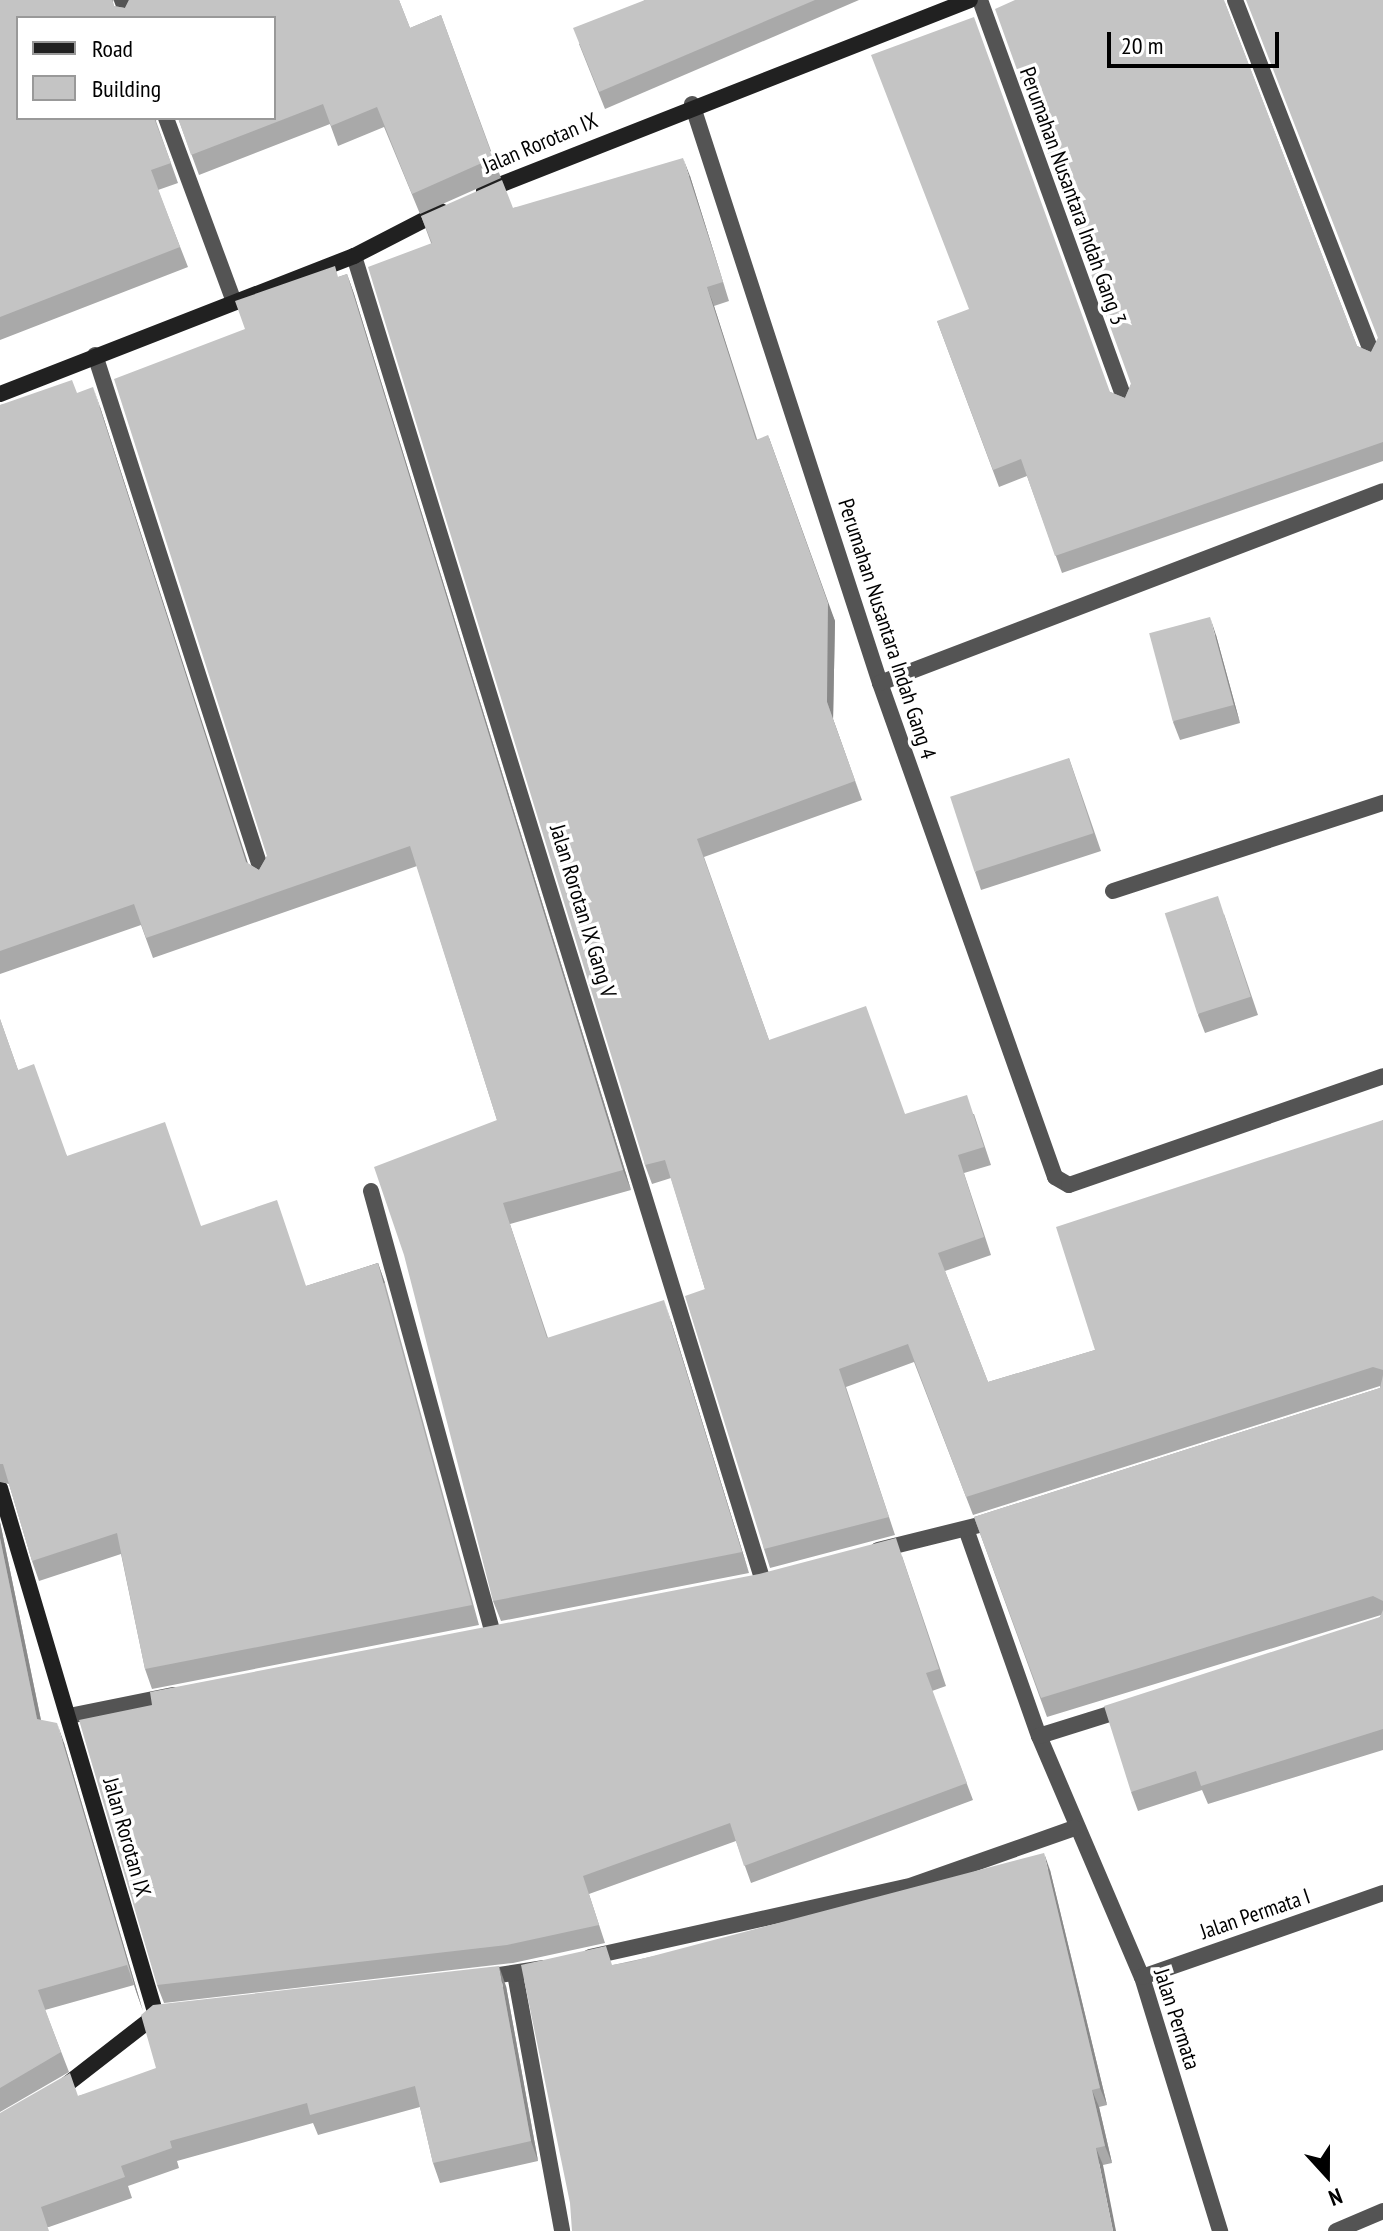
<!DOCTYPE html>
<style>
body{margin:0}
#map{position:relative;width:1383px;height:2231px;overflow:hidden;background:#fff;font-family:"PT Sans Narrow",sans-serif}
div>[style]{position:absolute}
.lane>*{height:16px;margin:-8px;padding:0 8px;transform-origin:8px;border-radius:8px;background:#545454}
.street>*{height:16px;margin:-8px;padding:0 8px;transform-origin:8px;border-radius:8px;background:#545454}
.secondary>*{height:16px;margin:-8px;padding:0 8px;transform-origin:8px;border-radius:8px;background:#212121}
.wall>*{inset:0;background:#a9a9a9}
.shaded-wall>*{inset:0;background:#898989;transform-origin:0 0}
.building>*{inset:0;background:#c4c4c4;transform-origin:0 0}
span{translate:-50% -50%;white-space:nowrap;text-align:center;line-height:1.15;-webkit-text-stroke:7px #fff;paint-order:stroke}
.street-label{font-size:22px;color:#000}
.legend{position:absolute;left:16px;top:16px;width:260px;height:104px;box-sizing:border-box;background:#fff;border:2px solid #999;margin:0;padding:10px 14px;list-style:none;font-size:24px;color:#000}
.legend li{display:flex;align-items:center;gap:16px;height:40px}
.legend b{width:40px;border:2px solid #999}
.north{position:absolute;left:1287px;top:2135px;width:80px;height:80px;-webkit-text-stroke:6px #fff;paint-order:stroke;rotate:159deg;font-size:22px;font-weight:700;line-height:32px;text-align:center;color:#000}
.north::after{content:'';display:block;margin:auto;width:28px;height:36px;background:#000;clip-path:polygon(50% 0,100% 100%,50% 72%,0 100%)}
.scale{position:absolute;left:1107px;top:32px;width:172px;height:36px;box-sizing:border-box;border:4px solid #000;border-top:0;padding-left:10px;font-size:24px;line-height:28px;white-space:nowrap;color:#000;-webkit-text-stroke:6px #fff;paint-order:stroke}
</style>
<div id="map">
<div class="lane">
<div style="left:122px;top:0;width:19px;rotate:69deg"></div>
<div style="left:166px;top:118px;width:193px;rotate:69.7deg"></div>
</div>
<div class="street">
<div style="left:980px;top:0;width:431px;rotate:70.1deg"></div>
<div style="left:1235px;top:0;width:385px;rotate:68.8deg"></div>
<div style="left:692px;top:104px;width:609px;rotate:72.01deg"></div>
<div style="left:880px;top:683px;width:524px;rotate:70.49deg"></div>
<div style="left:1055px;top:1177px;width:16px;rotate:30deg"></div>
<div style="left:1069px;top:1185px;width:332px;rotate:-19.1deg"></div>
<div style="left:354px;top:256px;width:1387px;rotate:72.85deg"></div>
<div style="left:95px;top:355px;width:551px;rotate:72.12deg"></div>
<div style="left:880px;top:683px;width:538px;rotate:-20.89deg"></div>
<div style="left:1113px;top:891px;width:284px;rotate:-18.1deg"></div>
<div style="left:371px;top:1191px;width:460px;rotate:74.6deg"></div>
<div style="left:966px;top:1529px;width:219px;rotate:70.6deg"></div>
<div style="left:1039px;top:1736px;width:262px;rotate:66.9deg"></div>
<div style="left:1142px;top:1977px;width:266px;rotate:72.9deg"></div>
<div style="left:878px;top:1550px;width:125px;rotate:-13.9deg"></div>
<div style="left:69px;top:1716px;width:106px;rotate:-11.4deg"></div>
<div style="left:1039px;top:1736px;width:90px;rotate:-17.4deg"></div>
<div style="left:590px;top:1957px;width:325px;rotate:-12.5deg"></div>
<div style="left:907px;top:1887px;width:178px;rotate:-19.4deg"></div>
<div style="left:515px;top:1974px;width:261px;rotate:79.6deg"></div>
<div style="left:1142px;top:1977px;width:255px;rotate:-19.2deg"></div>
<div style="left:480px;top:1978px;width:65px;rotate:-8.9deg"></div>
<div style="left:1336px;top:2231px;width:51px;rotate:-23.1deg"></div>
</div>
<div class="secondary">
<div style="left:484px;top:191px;width:522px;rotate:-21.46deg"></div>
<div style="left:0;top:394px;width:380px;rotate:-21.3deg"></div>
<div style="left:354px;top:256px;width:98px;rotate:-27.3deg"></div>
<div style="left:0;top:1488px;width:550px;rotate:73.51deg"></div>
<div style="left:156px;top:2015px;width:125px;rotate:142.1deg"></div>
</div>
<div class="wall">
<div style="clip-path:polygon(0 0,114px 0,113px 2px,114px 6px,125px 8px,129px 0,399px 0,410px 28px,441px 15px,501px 178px,420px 214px,384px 127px,338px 146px,330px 124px,199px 175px,178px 118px,274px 118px,274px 18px,18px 18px,18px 118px,157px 118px,156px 121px,178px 183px,158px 190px,188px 267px,0 340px)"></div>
<div style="clip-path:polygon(645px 0,859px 0,605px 109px,579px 44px)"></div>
<div style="clip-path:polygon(1383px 0,1383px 461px,1062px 573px,1027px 476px,999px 487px,937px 321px,1125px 398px,1131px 384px,1225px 3px,1357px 346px,1371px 352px,1378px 338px)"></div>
<div style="clip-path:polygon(690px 176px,729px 301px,714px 306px,757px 439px,835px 621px,833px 721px,862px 800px,704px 857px,769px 1040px,905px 1114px,974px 1114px,991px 1165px,964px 1173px,991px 1255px,945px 1271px,988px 1382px,1095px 1350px,1383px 1120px,1383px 1750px,1208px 1804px,1202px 1790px,1138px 1811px,1131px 1792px,1380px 1617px,1381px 1615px,1047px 1717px,974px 1517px,1380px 1388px,1380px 1386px,973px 1515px,914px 1362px,846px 1387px,895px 1535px,770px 1568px,764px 1549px,705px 1289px,671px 1178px,652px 1184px,645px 1165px,431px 243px,421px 216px,513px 208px)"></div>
<div style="clip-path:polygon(347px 274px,354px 294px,631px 1190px,510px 1224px,548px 1338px,671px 1321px,749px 1573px,501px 1621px,493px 1601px,497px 1120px,417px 866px,153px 958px,141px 925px,0 974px,0 405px,77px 393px,100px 407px,247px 863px,259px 870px,267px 856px,245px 329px,338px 277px)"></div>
<div style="clip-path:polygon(1216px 635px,1240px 723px,1180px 740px,1173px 722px)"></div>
<div style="clip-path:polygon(1069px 758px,1101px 851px,981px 890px,975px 872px)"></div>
<div style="clip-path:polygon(1224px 914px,1258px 1015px,1205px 1033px,1198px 1015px)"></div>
<div style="clip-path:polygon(0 1019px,18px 1070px,67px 1156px,201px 1226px,306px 1286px,378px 1263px,385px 1283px,479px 1625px,152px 1689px,145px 1669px,121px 1554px,39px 1581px,32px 1561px,9px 1484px,0 1482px)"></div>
<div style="clip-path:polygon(0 1522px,41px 1720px,64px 1743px,143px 2011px,134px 1985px,45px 2010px,69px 2072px,0 2112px)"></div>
<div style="clip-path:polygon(902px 1556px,946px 1686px,932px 1691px,973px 1800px,751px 1883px,736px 1841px,589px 1894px,605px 1943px,513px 1963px,164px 2003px,157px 1985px)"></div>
<div style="clip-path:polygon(1050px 1870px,1107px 2105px,1099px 2107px,1112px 2163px,1103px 2165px,613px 1965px)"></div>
<div style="clip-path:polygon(506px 1986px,538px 2161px,440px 2183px,433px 2163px,420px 2107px,318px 2135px,313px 2123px,177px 2161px,179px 2168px,128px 2186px,132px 2198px,49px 2227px,0 2231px,78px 2096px)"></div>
</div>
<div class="shaded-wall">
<div style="clip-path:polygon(683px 158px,690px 176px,729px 301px,723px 282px)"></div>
<div style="clip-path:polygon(347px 274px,354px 294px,631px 1190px,623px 1170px)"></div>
<div style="clip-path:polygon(707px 287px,714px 306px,762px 458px,756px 440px)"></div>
<div style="clip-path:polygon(93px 387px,100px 407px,254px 882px,246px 862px)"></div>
<div style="clip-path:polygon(768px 435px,835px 621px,833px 721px,862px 800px,827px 702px)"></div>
<div style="clip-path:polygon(1210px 617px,1216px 635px,1240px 723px,1234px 705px)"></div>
<div style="left:378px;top:1263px;width:21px;height:355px;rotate:71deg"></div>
<div style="clip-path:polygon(664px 1300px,671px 1321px,749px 1573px,742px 1552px)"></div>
<div style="clip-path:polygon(0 1522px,45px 1740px,37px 1719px,0 1538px)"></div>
<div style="clip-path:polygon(57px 1723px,64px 1743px,143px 2011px,136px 1991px)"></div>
<div style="clip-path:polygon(1044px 1853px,1050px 1870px,1107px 2105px,1100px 2088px)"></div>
<div style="clip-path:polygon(499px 1966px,506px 1986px,538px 2161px,531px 2141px)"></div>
<div style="clip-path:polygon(1092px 2090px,1099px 2107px,1112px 2163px,1105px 2146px)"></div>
<div style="clip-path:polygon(1096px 2148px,1103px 2165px,1116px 2231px,1113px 2231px)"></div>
</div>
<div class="building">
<div style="clip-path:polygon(0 0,112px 0,114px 6px,125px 8px,129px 0,399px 0,410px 28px,441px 15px,493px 158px,412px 194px,377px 107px,331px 126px,323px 104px,191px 155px,178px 118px,274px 118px,274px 18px,18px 18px,18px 118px,154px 118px,171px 163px,151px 170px,180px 247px,0 317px)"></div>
<div style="clip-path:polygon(645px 0,815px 0,599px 92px,573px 28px)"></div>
<div style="clip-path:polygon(1015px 0,1224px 0,1357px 346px,1371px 352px,1378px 338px,1246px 0,1383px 0,1383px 442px,1055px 556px,1021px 459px,993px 470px,937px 321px,969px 309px,871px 55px,974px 17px,1110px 392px,1125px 398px,1131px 384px,995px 9px)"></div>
<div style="clip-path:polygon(683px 158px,723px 282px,707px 287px,756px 440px,768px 435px,828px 603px,827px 702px,855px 781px,697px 839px,769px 1040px,866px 1006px,905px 1114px,967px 1095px,984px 1147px,958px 1155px,984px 1237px,938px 1253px,988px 1382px,1095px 1350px,1056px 1227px,1383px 1120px,1383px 1370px,1373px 1367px,966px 1497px,908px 1344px,839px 1369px,889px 1517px,764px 1549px,685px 1296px,705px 1289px,665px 1160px,645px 1165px,368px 267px,432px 243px,421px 216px,502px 180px,513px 208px)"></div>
<div style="clip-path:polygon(335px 266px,338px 277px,347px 274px,623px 1170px,503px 1203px,547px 1338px,664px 1300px,742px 1552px,493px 1601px,404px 1255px,374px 1167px,497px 1120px,410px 846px,146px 938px,134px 904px,0 951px,0 405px,72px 380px,77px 393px,93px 387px,246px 862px,259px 870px,267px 856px,114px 379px,245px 329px,235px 301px)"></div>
<div style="left:1210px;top:617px;width:91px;height:63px;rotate:75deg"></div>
<div style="left:1069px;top:758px;width:79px;height:125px;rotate:72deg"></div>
<div style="left:1218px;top:896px;width:106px;height:56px;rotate:72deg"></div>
<div style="clip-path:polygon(0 1019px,18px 1070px,34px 1064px,67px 1156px,165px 1122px,201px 1226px,277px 1200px,306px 1286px,378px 1263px,472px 1605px,145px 1669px,117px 1533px,32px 1561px,3px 1464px,0 1464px)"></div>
<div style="clip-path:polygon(1383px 1375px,1383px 1601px,1373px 1596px,1041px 1698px,974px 1517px,1380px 1388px)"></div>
<div style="clip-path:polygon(0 1538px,37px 1719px,57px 1723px,136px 1991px,127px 1965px,38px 1990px,61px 2052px,0 2088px)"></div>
<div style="clip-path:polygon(896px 1538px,939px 1669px,926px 1673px,967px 1783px,744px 1866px,730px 1823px,583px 1876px,599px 1925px,507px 1945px,157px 1985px,79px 1720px,152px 1705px,150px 1692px,759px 1574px)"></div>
<div style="clip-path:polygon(1383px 1610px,1383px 1729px,1201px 1786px,1196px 1771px,1131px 1792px,1104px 1706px,1380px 1617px)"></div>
<div style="clip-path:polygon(1044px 1853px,1100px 2088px,1092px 2090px,1105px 2146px,1096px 2148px,1113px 2231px,572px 2231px,570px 2203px,521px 1965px,606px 1946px,612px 1965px,630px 1962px)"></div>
<div style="clip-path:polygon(499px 1966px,531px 2141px,433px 2163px,415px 2086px,310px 2115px,307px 2103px,170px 2141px,172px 2148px,121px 2166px,125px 2177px,41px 2207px,49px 2231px,0 2231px,0 2113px,70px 2073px,78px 2096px,156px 2068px,141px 2015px,153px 2005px)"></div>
</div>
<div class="street-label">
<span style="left:540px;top:143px;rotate:-23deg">Jalan Rorotan IX</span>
<span style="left:1073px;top:196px;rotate:70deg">Perumahan Nusantara Indah Gang 3</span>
<span style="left:887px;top:629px;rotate:72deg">Perumahan Nusantara Indah Gang 4</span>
<span style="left:583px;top:911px;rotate:73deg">Jalan Rorotan IX Gang V</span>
<span style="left:127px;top:1837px;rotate:74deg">Jalan Rorotan IX</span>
<span style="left:1255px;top:1914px;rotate:-19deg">Jalan Permata I</span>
<span style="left:1177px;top:2019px;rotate:72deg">Jalan Permata</span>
</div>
<ul class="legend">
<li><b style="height:10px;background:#212121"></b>Road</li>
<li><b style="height:22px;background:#c4c4c4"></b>Building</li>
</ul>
<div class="north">N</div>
<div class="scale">20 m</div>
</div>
